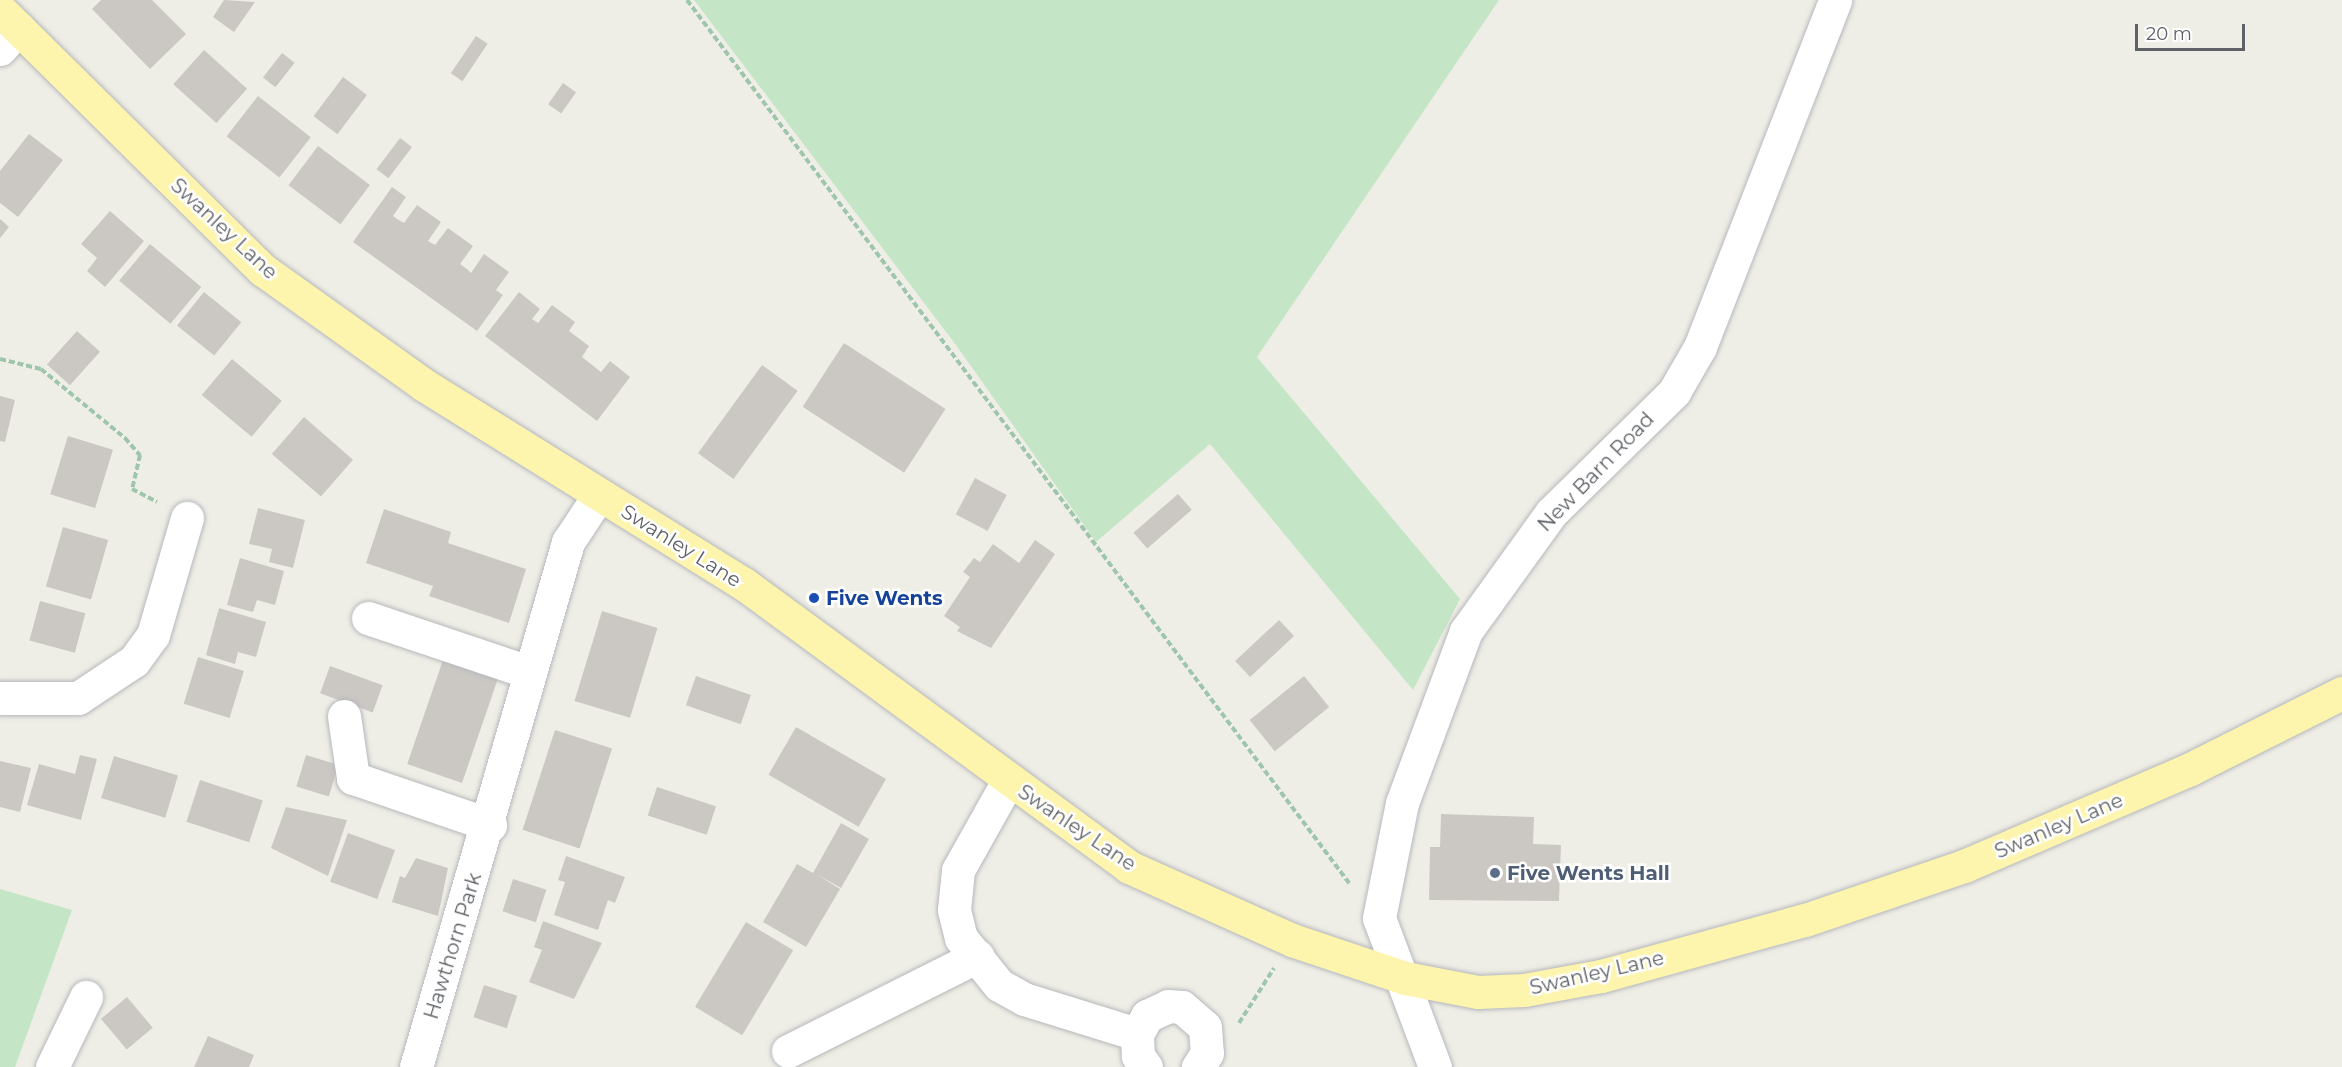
<!DOCTYPE html>
<style>
body{margin:0}
#map{position:relative;width:2342px;height:1067px;overflow:hidden;background:#efeee6;font-family:Montserrat,sans-serif}
div>[style]{position:absolute}
.green>*{inset:0;background:#c4e6c6}
.building>*{inset:0;background:#cbc8c3;transform-origin:0 0}
.path>*{height:4px;margin-top:-2px;transform-origin:0;background:repeating-linear-gradient(90deg,#9dc6ac 0 6px,transparent 0 9px)}
.roads{filter:drop-shadow(0 0 2px #b6b8bc) drop-shadow(0 0 2px #b6b8bc)}
.minor>*{height:33px;margin:-16.5px;padding:0 16.5px;transform-origin:16.5px;border-radius:16.5px;background:#fff}
.major>*{height:33px;margin:-16.5px;padding:0 16.5px;transform-origin:16.5px;border-radius:16.5px;background:#fdf5ae}
.dots>*{width:16px;height:16px;translate:-50% -50%;box-sizing:border-box;border:3px solid #fff;border-radius:50%}
span{translate:-50% -50%;white-space:nowrap;text-align:center;line-height:1.15;-webkit-text-stroke:5px #fff;paint-order:stroke}
.street-label{font-size:20px;color:#5e6166}
.transit-label{font-size:20px;color:#164399;font-weight:700}
.left{translate:0 -50%;text-align:left}
.service-label{font-size:20px;color:#4e5e75;font-weight:700}
.scale{position:absolute;left:2135px;top:24px;width:110px;height:27px;box-sizing:border-box;border:3px solid #5e6166;border-top:0;padding-left:8px;font-size:18px;line-height:21px;white-space:nowrap;color:#5e6166;-webkit-text-stroke:4px #fff;paint-order:stroke}
</style>
<div id="map">
<div class="green">
<div style="clip-path:polygon(694px 0,1499px 0,1257px 357px,1460px 599px,1413px 690px,1210px 444px,1096px 542px,953px 341px)"></div>
<div style="clip-path:polygon(0 889px,72px 910px,15px 1067px,0 1067px)"></div>
</div>
<div class="building">
<div style="clip-path:polygon(101px 0,152px 0,186px 34px,150px 69px,92px 9px)"></div>
<div style="clip-path:polygon(224px 0,255px 2px,234px 32px,213px 17px)"></div>
<div style="left:476px;top:36px;width:14px;height:45px;rotate:34deg"></div>
<div style="left:204px;top:50px;width:58px;height:46px;rotate:42deg"></div>
<div style="left:282px;top:53px;width:16px;height:31px;rotate:38deg"></div>
<div style="left:343px;top:77px;width:30px;height:49px;rotate:37deg"></div>
<div style="left:563px;top:83px;width:16px;height:26px;rotate:35deg"></div>
<div style="left:258px;top:96px;width:67px;height:51px;rotate:38deg"></div>
<div style="clip-path:polygon(29px 134px,63px 160px,18px 217px,0 203px,0 171px)"></div>
<div style="left:400px;top:138px;width:15px;height:39px;rotate:37deg"></div>
<div style="left:318px;top:146px;width:65px;height:49px;rotate:37deg"></div>
<div style="clip-path:polygon(392px 187px,406px 197px,393px 216px,397px 219px,404px 223px,417px 205px,441px 222px,428px 241px,435px 245px,448px 228px,473px 246px,460px 264px,467px 269px,471px 273px,484px 254px,509px 272px,496px 290px,503px 295px,477px 331px,353px 242px)"></div>
<div style="clip-path:polygon(110px 211px,144px 241px,105px 287px,87px 271px,97px 258px,81px 244px)"></div>
<div style="clip-path:polygon(0 219px,9px 227px,0 238px)"></div>
<div style="left:150px;top:244px;width:67px;height:48px;rotate:40deg"></div>
<div style="left:204px;top:292px;width:48px;height:43px;rotate:39deg"></div>
<div style="clip-path:polygon(519px 292px,540px 309px,532px 319px,538px 323px,552px 305px,575px 322px,569px 331px,589px 346px,582px 357px,601px 372px,610px 361px,630px 377px,597px 421px,485px 336px)"></div>
<div style="left:77px;top:331px;width:31px;height:45px;rotate:42deg"></div>
<div style="left:844px;top:343px;width:121px;height:76px;rotate:33deg"></div>
<div style="left:232px;top:359px;width:65px;height:47px;rotate:40deg"></div>
<div style="left:762px;top:365px;width:44px;height:109px;rotate:36deg"></div>
<div style="clip-path:polygon(0 396px,15px 400px,5px 442px,0 441px)"></div>
<div style="left:304px;top:417px;width:65px;height:49px;rotate:41deg"></div>
<div style="left:68px;top:436px;width:47px;height:61px;rotate:17deg"></div>
<div style="left:975px;top:478px;width:36px;height:41px;rotate:28deg"></div>
<div style="left:1178px;top:494px;width:21px;height:59px;rotate:49deg"></div>
<div style="clip-path:polygon(258px 508px,305px 520px,293px 568px,269px 562px,272px 549px,249px 544px)"></div>
<div style="clip-path:polygon(384px 509px,451px 532px,448px 543px,526px 569px,509px 623px,429px 596px,433px 586px,366px 563px)"></div>
<div style="left:63px;top:527px;width:47px;height:62px;rotate:16deg"></div>
<div style="clip-path:polygon(1035px 540px,1055px 554px,991px 648px,957px 631px,960px 627px,944px 616px,970px 577px,963px 572px,974px 558px,980px 562px,993px 544px,1019px 563px)"></div>
<div style="clip-path:polygon(240px 558px,284px 571px,275px 605px,257px 600px,253px 612px,227px 605px)"></div>
<div style="left:40px;top:601px;width:47px;height:41px;rotate:15deg"></div>
<div style="clip-path:polygon(219px 608px,266px 622px,256px 657px,238px 652px,235px 664px,206px 655px)"></div>
<div style="left:602px;top:611px;width:58px;height:94px;rotate:17deg"></div>
<div style="left:1279px;top:620px;width:22px;height:60px;rotate:47deg"></div>
<div style="left:198px;top:657px;width:48px;height:49px;rotate:17deg"></div>
<div style="left:443px;top:660px;width:58px;height:110px;rotate:19deg"></div>
<div style="left:330px;top:666px;width:56px;height:29px;rotate:20deg"></div>
<div style="left:696px;top:676px;width:58px;height:31px;rotate:19deg"></div>
<div style="left:1304px;top:676px;width:40px;height:70px;rotate:51deg"></div>
<div style="left:796px;top:727px;width:104px;height:55px;rotate:30deg"></div>
<div style="left:555px;top:730px;width:60px;height:105px;rotate:18deg"></div>
<div style="clip-path:polygon(80px 755px,97px 759px,81px 820px,27px 805px,39px 764px,75px 774px)"></div>
<div style="left:306px;top:755px;width:34px;height:33px;rotate:17deg"></div>
<div style="left:114px;top:756px;width:67px;height:44px;rotate:17deg"></div>
<div style="clip-path:polygon(0 761px,31px 768px,20px 812px,0 807px)"></div>
<div style="left:200px;top:780px;width:66px;height:44px;rotate:18deg"></div>
<div style="left:657px;top:787px;width:62px;height:30px;rotate:18deg"></div>
<div style="clip-path:polygon(286px 807px,347px 820px,328px 876px,271px 848px)"></div>
<div style="clip-path:polygon(1441px 814px,1534px 817px,1533px 844px,1561px 845px,1559px 901px,1429px 900px,1430px 847px,1440px 847px)"></div>
<div style="clip-path:polygon(841px 823px,869px 839px,841px 888px,816px 874px,840px 889px,806px 947px,763px 922px,797px 864px,813px 873px)"></div>
<div style="left:348px;top:833px;width:50px;height:52px;rotate:20deg"></div>
<div style="clip-path:polygon(566px 856px,625px 877px,615px 903px,608px 900px,598px 930px,554px 915px,565px 882px,558px 880px)"></div>
<div style="clip-path:polygon(416px 858px,448px 868px,438px 916px,392px 902px,400px 876px,405px 878px)"></div>
<div style="left:513px;top:879px;width:35px;height:34px;rotate:18deg"></div>
<div style="clip-path:polygon(543px 921px,602px 943px,574px 999px,529px 982px,542px 950px,534px 947px)"></div>
<div style="left:746px;top:922px;width:55px;height:99px;rotate:31deg"></div>
<div style="left:484px;top:985px;width:35px;height:34px;rotate:18deg"></div>
<div style="left:127px;top:997px;width:40px;height:34px;rotate:50deg"></div>
<div style="clip-path:polygon(208px 1036px,254px 1055px,249px 1067px,194px 1067px)"></div>
</div>
<div class="path">
<div style="left:687px;top:0;width:1104px;rotate:53.14deg"></div>
<div style="left:0;top:359px;width:42px;rotate:13.7deg"></div>
<div style="left:41px;top:369px;width:109px;rotate:39.4deg"></div>
<div style="left:125px;top:438px;width:23px;rotate:49deg"></div>
<div style="left:140px;top:455px;width:35px;rotate:103deg"></div>
<div style="left:132px;top:489px;width:28px;rotate:27deg"></div>
<div style="left:1239px;top:1023px;width:65px;rotate:-57.5deg"></div>
</div>
<div class="roads">
<div class="minor">
<div style="left:0;top:49px;width:28px;rotate:-48deg"></div>
<div style="left:368px;top:618px;width:169px;rotate:18.6deg"></div>
<div style="left:0;top:698px;width:78px"></div>
<div style="left:78px;top:698px;width:67px;rotate:-33.5deg"></div>
<div style="left:134px;top:661px;width:32px;rotate:-54deg"></div>
<div style="left:153px;top:635px;width:122px;rotate:-73.8deg"></div>
<div style="left:344px;top:716px;width:63px;rotate:81.7deg"></div>
<div style="left:353px;top:778px;width:145px;rotate:18.9deg"></div>
<div style="left:1008px;top:781px;width:102px;rotate:119.3deg"></div>
<div style="left:958px;top:870px;width:40px;rotate:95.7deg"></div>
<div style="left:954px;top:910px;width:29px;rotate:76deg"></div>
<div style="left:961px;top:938px;width:60px;rotate:51deg"></div>
<div style="left:999px;top:985px;width:29px;rotate:29deg"></div>
<div style="left:1024px;top:999px;width:118px;rotate:17.2deg"></div>
<div style="left:788px;top:1051px;width:212px;rotate:-26.6deg"></div>
<div style="left:52px;top:1067px;width:78px;rotate:-64.1deg"></div>
<div style="left:416px;top:1067px;width:547px;rotate:-73.85deg"></div>
<div style="left:568px;top:542px;width:56px;rotate:-56.6deg"></div>
<div style="left:1146px;top:1067px;width:14px;rotate:-126deg"></div>
<div style="left:1138px;top:1056px;width:22px;rotate:-93deg"></div>
<div style="left:1137px;top:1034px;width:21px;rotate:-61deg"></div>
<div style="left:1147px;top:1016px;width:23px;rotate:-25deg"></div>
<div style="left:1168px;top:1006px;width:14px;rotate:4deg"></div>
<div style="left:1182px;top:1007px;width:30px;rotate:41deg"></div>
<div style="left:1205px;top:1027px;width:26px;rotate:86deg"></div>
<div style="left:1207px;top:1053px;width:17px;rotate:123deg"></div>
<div style="left:1435px;top:1067px;width:159px;rotate:-110.6deg"></div>
<div style="left:1379px;top:918px;width:117px;rotate:-78.7deg"></div>
<div style="left:1402px;top:803px;width:184px;rotate:-69.6deg"></div>
<div style="left:1466px;top:631px;width:145px;rotate:-54.2deg"></div>
<div style="left:1551px;top:513px;width:173px;rotate:-44.5deg"></div>
<div style="left:1674px;top:392px;width:52px;rotate:-60deg"></div>
<div style="left:1700px;top:347px;width:372px;rotate:-68.7deg"></div>
</div>
<div class="major">
<div style="left:0;top:10px;width:370px;rotate:44.7deg"></div>
<div style="left:263px;top:270px;width:198px;rotate:35.5deg"></div>
<div style="left:424px;top:385px;width:377px;rotate:31.9deg"></div>
<div style="left:744px;top:584px;width:478px;rotate:36.3deg"></div>
<div style="left:1129px;top:867px;width:179px;rotate:24.1deg"></div>
<div style="left:1292px;top:940px;width:119px;rotate:18.6deg"></div>
<div style="left:1405px;top:978px;width:74px;rotate:10.9deg"></div>
<div style="left:1478px;top:992px;width:46px;rotate:-2.5deg"></div>
<div style="left:1524px;top:990px;width:78px;rotate:-10.3deg"></div>
<div style="left:1601px;top:976px;width:212px;rotate:-15.4deg"></div>
<div style="left:1805px;top:920px;width:168px;rotate:-18.8deg"></div>
<div style="left:1964px;top:866px;width:246px;rotate:-23.2deg"></div>
<div style="left:2190px;top:769px;width:170px;rotate:-26.6deg"></div>
</div>
</div>
<div class="dots">
<div style="left:814px;top:598px;background:#1a4fb4"></div>
<div style="left:1495px;top:873px;background:#5c6f8a"></div>
</div>
<div class="street-label">
<span style="left:224px;top:229px;rotate:43deg">Swanley Lane</span>
<span style="left:1596px;top:472px;rotate:-46deg">New Barn Road</span>
<span style="left:681px;top:546px;rotate:32deg">Swanley Lane</span>
<span style="left:2059px;top:826px;rotate:-23deg">Swanley Lane</span>
<span style="left:1077px;top:828px;rotate:34deg">Swanley Lane</span>
<span style="left:453px;top:946px;rotate:-73deg">Hawthorn Park</span>
<span style="left:1597px;top:973px;rotate:-13deg">Swanley Lane</span>
</div>
<div class="transit-label">
<span class="left" style="left:826px;top:598px">Five Wents</span>
</div>
<div class="service-label">
<span class="left" style="left:1507px;top:873px">Five Wents Hall</span>
</div>
<div class="scale">20 m</div>
</div>
